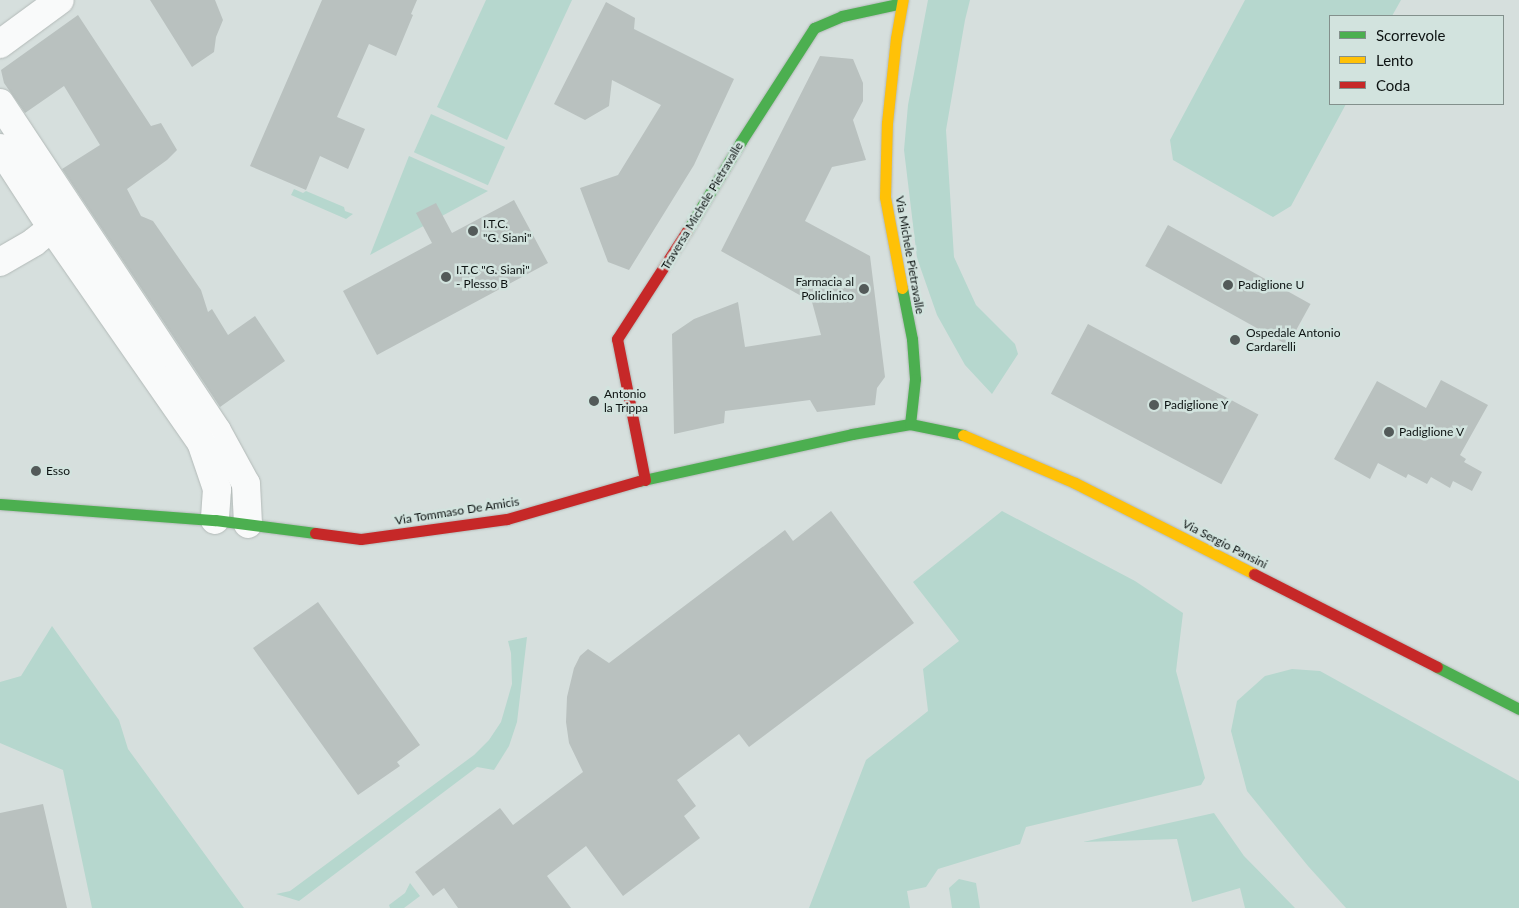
<!DOCTYPE html>
<style>
body{margin:0}
#map{position:relative;width:1519px;height:908px;overflow:hidden;background:#d6dfdd;font-family:Lato,sans-serif}
div>[style]{position:absolute}
.green>*{inset:0;background:#b6d7ce;transform-origin:0 0}
.building>*{inset:0;background:#b9c1bf;transform-origin:0 0}
.roads{filter:drop-shadow(0 0 1px #b3bab8) drop-shadow(0 0 1px #b3bab8)}
.street>*{height:28px;margin:-14px;padding:0 14px;transform-origin:14px;border-radius:14px;background:#f9fafa}
.fast>*{height:11px;margin:-5.5px;padding:0 5.5px;transform-origin:5.5px;border-radius:5.5px;background:#4caf50}
.slow>*{height:11px;margin:-5.5px;padding:0 5.5px;transform-origin:5.5px;border-radius:5.5px;background:#ffc107}
.jam>*{height:11px;margin:-5.5px;padding:0 5.5px;transform-origin:5.5px;border-radius:5.5px;background:#c62828}
.dots>*{width:14px;height:14px;translate:-50% -50%;box-sizing:border-box;border:2px solid #d2e3de;border-radius:50%}
span{translate:-50% -50%;white-space:nowrap;text-align:center;line-height:1.15;-webkit-text-stroke:5px #d2e3de;paint-order:stroke}
.street-label{font-size:12px;color:#0d1312}
.poi-label{font-size:12px;color:#0d1312}
.left{translate:0 -50%;text-align:left}
.right{translate:-100% -50%;text-align:right}
.legend{position:absolute;left:1329px;top:15px;width:175px;height:90px;box-sizing:border-box;background:#d2e3de;border:1px solid #83908c;margin:0;padding:6px 9px;list-style:none;font-size:15px;color:#0d1312}
.legend li{display:flex;align-items:center;gap:10px;height:25px}
.legend b{width:25px;border:1px solid #83908c}
</style>
<div id="map">
<div class="green">
<div style="clip-path:polygon(486px 0,572px 0,507px 140px,437px 107px)"></div>
<div style="clip-path:polygon(928px 0,970px 0,965px 20px,946px 130px,954px 257px,976px 305px,1015px 344px,1018px 354px,992px 394px,965px 365px,937px 315px,917px 258px,904px 150px,908px 105px)"></div>
<div style="clip-path:polygon(1245px 0,1401px 0,1392px 16px,1330px 16px,1330px 104px,1346px 104px,1291px 206px,1273px 217px,1173px 160px,1170px 140px)"></div>
<div style="left:431px;top:114px;width:81px;height:42px;rotate:24deg"></div>
<div style="clip-path:polygon(409px 156px,488px 191px,370px 255px)"></div>
<div style="clip-path:polygon(294px 189px,303px 193px,306px 191px,344px 207px,345px 211px,353px 214px,346px 219px,291px 195px)"></div>
<div style="clip-path:polygon(1002px 511px,1135px 581px,1183px 613px,1176px 671px,1205px 778px,1201px 785px,1026px 827px,1020px 844px,938px 869px,926px 887px,907px 891px,910px 908px,809px 908px,866px 760px,928px 711px,923px 669px,959px 641px,913px 582px)"></div>
<div style="clip-path:polygon(52px 626px,119px 720px,128px 749px,244px 908px,92px 908px,63px 770px,0 743px,0 682px,21px 676px)"></div>
<div style="clip-path:polygon(527px 637px,517px 722px,509px 746px,494px 770px,477px 767px,299px 901px,276px 894px,290px 891px,474px 755px,489px 740px,501px 722px,512px 684px,511px 653px,508px 641px)"></div>
<div style="clip-path:polygon(1292px 669px,1320px 671px,1519px 781px,1519px 908px,1346px 908px,1308px 866px,1247px 791px,1231px 731px,1237px 701px,1265px 676px)"></div>
<div style="clip-path:polygon(1214px 813px,1244px 856px,1295px 908px,1245px 908px,1240px 888px,1192px 902px,1177px 839px,1083px 842px)"></div>
<div style="clip-path:polygon(959px 879px,976px 883px,980px 908px,952px 908px,949px 888px)"></div>
<div style="clip-path:polygon(410px 883px,420px 896px,404px 908px,390px 908px,389px 905px,405px 893px)"></div>
</div>
<div class="building">
<div style="clip-path:polygon(150px 0,215px 0,223px 20px,216px 37px,214px 52px,192px 67px)"></div>
<div style="clip-path:polygon(322px 0,417px 0,411px 14px,413px 15px,396px 56px,369px 44px,337px 117px,365px 129px,348px 169px,320px 156px,306px 190px,250px 166px)"></div>
<div style="clip-path:polygon(606px 2px,635px 18px,634px 29px,734px 79px,694px 165px,629px 270px,608px 262px,580px 188px,618px 175px,661px 105px,612px 80px,609px 106px,585px 120px,554px 104px)"></div>
<div style="clip-path:polygon(78px 15px,151px 126px,161px 123px,177px 150px,167px 160px,127px 189px,141px 216px,153px 221px,201px 290px,208px 312px,212px 309px,228px 335px,255px 316px,285px 361px,220px 407px,62px 169px,100px 145px,64px 86px,25px 113px,4px 83px,1px 70px)"></div>
<div style="clip-path:polygon(820px 56px,853px 59px,863px 83px,863px 101px,853px 120px,866px 160px,832px 167px,805px 221px,870px 256px,885px 377px,877px 388px,875px 405px,817px 412px,810px 400px,725px 411px,724px 423px,674px 434px,672px 334px,694px 319px,738px 302px,745px 347px,821px 335px,812px 302px,721px 251px)"></div>
<div style="clip-path:polygon(514px 200px,548px 263px,377px 355px,343px 291px,432px 243px,416px 213px,436px 203px,452px 233px)"></div>
<div style="left:1168px;top:225px;width:163px;height:47px;rotate:29deg"></div>
<div style="left:1088px;top:324px;width:193px;height:79px;rotate:28deg"></div>
<div style="clip-path:polygon(1441px 380px,1488px 405px,1460px 455px,1466px 459px,1464px 462px,1482px 472px,1472px 491px,1453px 481px,1450px 488px,1431px 477px,1427px 484px,1408px 474px,1406px 478px,1378px 463px,1370px 479px,1334px 459px,1377px 381px,1426px 408px)"></div>
<div style="clip-path:polygon(831px 511px,914px 623px,749px 747px,739px 734px,677px 780px,696px 806px,684px 816px,700px 838px,623px 896px,586px 846px,547px 876px,571px 908px,458px 908px,444px 888px,433px 896px,415px 872px,500px 808px,513px 825px,583px 772px,569px 743px,566px 722px,567px 697px,574px 668px,580px 656px,588px 649px,609px 663px,785px 530px,793px 541px)"></div>
<div style="clip-path:polygon(318px 602px,420px 745px,397px 762px,400px 766px,358px 795px,253px 648px)"></div>
<div style="clip-path:polygon(43px 804px,67px 908px,0 908px,0 813px)"></div>
</div>
<div class="roads">
<div class="street">
<div style="left:0;top:44px;width:74px;rotate:-36.3deg"></div>
<div style="left:0;top:103px;width:393px;rotate:56.5deg"></div>
<div style="left:217px;top:431px;width:60px;rotate:61.3deg"></div>
<div style="left:246px;top:484px;width:40px;rotate:87.1deg"></div>
<div style="left:0;top:148px;width:95px;rotate:57deg"></div>
<div style="left:52px;top:228px;width:261px;rotate:55.2deg"></div>
<div style="left:201px;top:442px;width:50px;rotate:71.2deg"></div>
<div style="left:217px;top:489px;width:31px;rotate:94deg"></div>
<div style="left:0;top:262px;width:39px;rotate:-30deg"></div>
<div style="left:34px;top:242px;width:23px;rotate:-38deg"></div>
</div>
<div class="fast">
<div style="left:687px;top:231px;width:103px;rotate:-58.9deg"></div>
<div style="left:740px;top:143px;width:137px;rotate:-57.2deg"></div>
<div style="left:814px;top:28px;width:30px;rotate:-23deg"></div>
<div style="left:842px;top:16px;width:61px;rotate:-12.2deg"></div>
<div style="left:902px;top:288px;width:52px;rotate:78.9deg"></div>
<div style="left:912px;top:339px;width:40px;rotate:85.7deg"></div>
<div style="left:915px;top:379px;width:45px;rotate:96.3deg"></div>
<div style="left:639px;top:481px;width:218px;rotate:-12.4deg"></div>
<div style="left:852px;top:434px;width:59px;rotate:-9.8deg"></div>
<div style="left:910px;top:424px;width:54px;rotate:11.7deg"></div>
<div style="left:0;top:504px;width:216px;rotate:4.3deg"></div>
<div style="left:215px;top:520px;width:101px;rotate:7.4deg"></div>
<div style="left:1437px;top:667px;width:92px;rotate:27.1deg"></div>
</div>
<div class="slow">
<div style="left:902px;top:288px;width:93px;rotate:-100.6deg"></div>
<div style="left:885px;top:197px;width:74px;rotate:-88.5deg"></div>
<div style="left:887px;top:123px;width:85px;rotate:-84deg"></div>
<div style="left:896px;top:38px;width:39px;rotate:-80deg"></div>
<div style="left:963px;top:435px;width:122px;rotate:23.2deg"></div>
<div style="left:1075px;top:483px;width:201px;rotate:26.9deg"></div>
</div>
<div class="jam">
<div style="left:645px;top:480px;width:144px;rotate:-101.2deg"></div>
<div style="left:617px;top:339px;width:129px;rotate:-57.1deg"></div>
<div style="left:315px;top:533px;width:46px;rotate:7.4deg"></div>
<div style="left:361px;top:539px;width:147px;rotate:-7.8deg"></div>
<div style="left:507px;top:519px;width:137px;rotate:-16.1deg"></div>
<div style="left:1254px;top:574px;width:205px;rotate:26.9deg"></div>
</div>
</div>
<div class="dots">
<div style="left:473px;top:231px;background:#535a59"></div>
<div style="left:446px;top:277px;background:#535a59"></div>
<div style="left:1228px;top:285px;background:#535a59"></div>
<div style="left:864px;top:289px;background:#535a59"></div>
<div style="left:1235px;top:340px;background:#535a59"></div>
<div style="left:594px;top:401px;background:#535a59"></div>
<div style="left:1154px;top:405px;background:#535a59"></div>
<div style="left:1389px;top:432px;background:#535a59"></div>
<div style="left:36px;top:471px;background:#535a59"></div>
</div>
<div class="street-label">
<span style="left:702px;top:206px;rotate:-59deg">Traversa Michele Pietravalle</span>
<span style="left:910px;top:255px;rotate:80deg">Via Michele Pietravalle</span>
<span style="left:457px;top:511px;rotate:-9deg">Via Tommaso De Amicis</span>
<span style="left:1225px;top:544px;rotate:27deg">Via Sergio Pansini</span>
</div>
<div class="poi-label">
<span class="left" style="left:483px;top:231px">I.T.C.<br>"G. Siani"</span>
<span class="left" style="left:456px;top:277px">I.T.C "G. Siani"<br>- Plesso B</span>
<span class="right" style="left:854px;top:289px">Farmacia al<br>Policlinico</span>
<span class="left" style="left:1238px;top:285px">Padiglione U</span>
<span class="left" style="left:1246px;top:340px">Ospedale Antonio<br>Cardarelli</span>
<span class="left" style="left:604px;top:401px">Antonio<br>la Trippa</span>
<span class="left" style="left:1164px;top:405px">Padiglione Y</span>
<span class="left" style="left:1399px;top:432px">Padiglione V</span>
<span class="left" style="left:46px;top:471px">Esso</span>
</div>
<ul class="legend">
<li><b style="height:6px;background:#4caf50"></b>Scorrevole</li>
<li><b style="height:6px;background:#ffc107"></b>Lento</li>
<li><b style="height:6px;background:#c62828"></b>Coda</li>
</ul>
</div>
